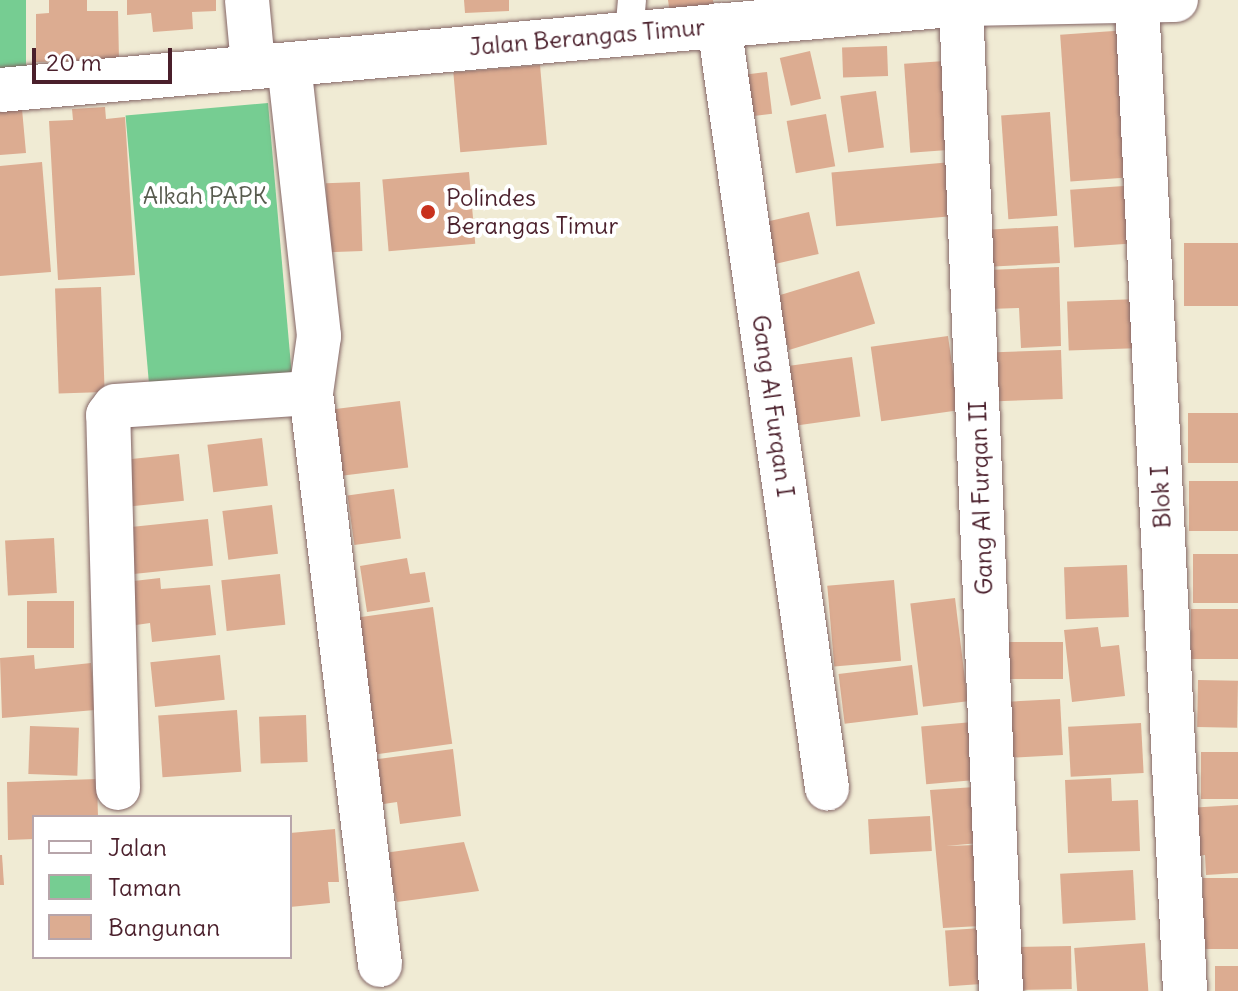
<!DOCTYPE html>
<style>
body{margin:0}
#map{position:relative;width:1238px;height:991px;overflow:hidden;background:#f0ebd4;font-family:Delius,sans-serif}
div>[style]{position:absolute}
.green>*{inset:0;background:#76cd92;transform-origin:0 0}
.building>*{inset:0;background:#dcac91;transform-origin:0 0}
.roads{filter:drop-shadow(0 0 2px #846666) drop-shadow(0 0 2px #846666)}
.service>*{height:28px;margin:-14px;padding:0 14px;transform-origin:14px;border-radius:14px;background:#fff}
.minor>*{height:44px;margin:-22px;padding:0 22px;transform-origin:22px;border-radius:22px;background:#fff}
.primary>*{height:44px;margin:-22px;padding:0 22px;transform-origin:22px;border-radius:22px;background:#fff}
.dots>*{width:22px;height:22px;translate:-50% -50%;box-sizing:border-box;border:4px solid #fff;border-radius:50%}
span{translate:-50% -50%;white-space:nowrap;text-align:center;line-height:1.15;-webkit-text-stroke:8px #fff;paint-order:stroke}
.street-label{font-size:24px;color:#4a1f2b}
.park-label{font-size:24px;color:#595c4f}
.poi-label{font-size:24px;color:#4a1f2b}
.left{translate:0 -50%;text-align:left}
.legend{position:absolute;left:32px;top:815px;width:260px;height:144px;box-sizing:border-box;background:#fff;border:2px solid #b7a5aa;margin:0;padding:10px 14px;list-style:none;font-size:24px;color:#4a1f2b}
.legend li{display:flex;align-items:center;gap:16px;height:40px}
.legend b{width:40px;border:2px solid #b7a5aa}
.scale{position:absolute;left:32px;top:48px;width:140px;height:36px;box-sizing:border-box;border:4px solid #4a1f2b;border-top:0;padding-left:10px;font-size:24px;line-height:28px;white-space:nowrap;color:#4a1f2b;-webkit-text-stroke:6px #fff;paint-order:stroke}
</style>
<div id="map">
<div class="green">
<div style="left:0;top:0;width:26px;height:70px"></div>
<div style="left:268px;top:103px;width:271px;height:143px;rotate:85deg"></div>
</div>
<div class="building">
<div style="clip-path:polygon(49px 0,87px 0,87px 11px,118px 11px,119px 60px,36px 62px,36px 14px,49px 13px)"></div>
<div style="clip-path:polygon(127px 0,216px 0,216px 11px,192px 12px,193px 29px,153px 32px,151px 13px,127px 15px)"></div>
<div style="clip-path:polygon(464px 0,509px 0,509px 11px,465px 13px)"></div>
<div style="clip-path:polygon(668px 0,713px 0,714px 7px,670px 14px)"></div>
<div style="left:1128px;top:30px;width:147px;height:68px;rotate:86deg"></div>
<div style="left:887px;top:46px;width:30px;height:45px;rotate:88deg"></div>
<div style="left:810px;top:51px;width:49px;height:31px;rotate:77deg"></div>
<div style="left:945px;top:61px;width:89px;height:41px;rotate:86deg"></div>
<div style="left:540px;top:65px;width:80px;height:87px;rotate:85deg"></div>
<div style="left:767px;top:72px;width:42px;height:29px;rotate:83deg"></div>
<div style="left:876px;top:91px;width:57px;height:36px;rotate:82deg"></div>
<div style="clip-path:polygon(105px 107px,106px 119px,125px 117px,135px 275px,58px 280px,49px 121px,73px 120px,72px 109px)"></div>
<div style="clip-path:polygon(22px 109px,26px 153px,0 155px,0 111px)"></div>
<div style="left:1050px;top:112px;width:104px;height:49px;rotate:86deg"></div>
<div style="left:826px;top:114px;width:53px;height:40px;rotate:80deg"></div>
<div style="clip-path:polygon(42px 162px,51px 272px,0 276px,0 166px)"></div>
<div style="left:952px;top:162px;width:54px;height:121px;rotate:85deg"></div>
<div style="left:469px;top:172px;width:72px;height:87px;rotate:85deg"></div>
<div style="left:360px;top:182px;width:69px;height:34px;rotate:88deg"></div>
<div style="left:1138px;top:185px;width:58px;height:68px;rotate:86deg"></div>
<div style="left:809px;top:212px;width:43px;height:47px;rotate:77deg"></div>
<div style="left:1058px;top:226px;width:37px;height:71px;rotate:87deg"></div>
<div style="left:1238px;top:243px;width:63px;height:54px;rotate:90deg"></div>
<div style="clip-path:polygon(1059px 267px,1061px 346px,1021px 348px,1019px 308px,989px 309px,988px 270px)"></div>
<div style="left:859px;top:271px;width:55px;height:90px;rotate:73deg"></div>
<div style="left:101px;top:287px;width:105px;height:46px;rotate:88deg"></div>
<div style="left:1140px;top:299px;width:49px;height:73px;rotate:88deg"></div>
<div style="left:948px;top:336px;width:75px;height:78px;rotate:82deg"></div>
<div style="left:1061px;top:350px;width:49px;height:73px;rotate:88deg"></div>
<div style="left:852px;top:357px;width:60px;height:68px;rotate:82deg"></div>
<div style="left:400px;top:401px;width:67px;height:69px;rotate:83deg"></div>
<div style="left:1238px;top:413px;width:50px;height:50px;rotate:90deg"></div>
<div style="left:262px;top:438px;width:48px;height:55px;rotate:83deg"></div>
<div style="left:179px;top:454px;width:47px;height:62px;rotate:84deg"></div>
<div style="left:1238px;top:481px;width:50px;height:49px;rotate:90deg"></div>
<div style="left:394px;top:489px;width:50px;height:47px;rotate:82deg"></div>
<div style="left:272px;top:505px;width:49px;height:50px;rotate:83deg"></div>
<div style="left:208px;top:519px;width:47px;height:87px;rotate:84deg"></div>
<div style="left:54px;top:538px;width:55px;height:49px;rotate:87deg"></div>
<div style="left:1238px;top:554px;width:49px;height:45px;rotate:90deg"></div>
<div style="clip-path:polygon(407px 558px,410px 574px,425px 572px,430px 602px,367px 612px,360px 566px)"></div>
<div style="left:1127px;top:565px;width:52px;height:63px;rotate:88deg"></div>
<div style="left:280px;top:574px;width:51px;height:59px;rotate:84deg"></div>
<div style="clip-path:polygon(160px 578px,161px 589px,210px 585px,216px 635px,152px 642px,150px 623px,129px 626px,125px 582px)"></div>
<div style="left:894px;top:580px;width:81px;height:67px;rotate:85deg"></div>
<div style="left:955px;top:598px;width:104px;height:45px;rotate:83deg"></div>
<div style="left:27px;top:601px;width:47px;height:47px"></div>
<div style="left:433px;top:607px;width:138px;height:78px;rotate:82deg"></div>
<div style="left:1238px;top:609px;width:50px;height:47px;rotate:90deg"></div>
<div style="clip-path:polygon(1098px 627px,1101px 647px,1119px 645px,1125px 696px,1072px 702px,1064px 630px)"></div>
<div style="left:1063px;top:642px;width:37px;height:66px;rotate:90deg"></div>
<div style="clip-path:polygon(34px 655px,35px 669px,91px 663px,95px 710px,2px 718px,0 658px)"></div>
<div style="left:220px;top:655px;width:45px;height:70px;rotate:84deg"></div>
<div style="left:912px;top:665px;width:50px;height:74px;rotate:83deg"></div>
<div style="left:1198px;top:680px;width:40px;height:47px;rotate:1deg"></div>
<div style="left:1060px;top:699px;width:56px;height:64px;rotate:87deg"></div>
<div style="left:237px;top:710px;width:62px;height:79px;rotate:86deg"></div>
<div style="left:306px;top:715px;width:47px;height:47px;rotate:88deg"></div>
<div style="left:973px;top:722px;width:58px;height:52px;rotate:85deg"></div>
<div style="left:1141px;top:723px;width:50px;height:73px;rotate:87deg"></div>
<div style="left:30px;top:726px;width:49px;height:48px;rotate:2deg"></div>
<div style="clip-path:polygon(453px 749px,461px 816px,400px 824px,397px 802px,377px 805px,371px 760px)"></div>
<div style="left:1238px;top:752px;width:47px;height:37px;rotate:90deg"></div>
<div style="clip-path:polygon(1111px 778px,1112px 801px,1138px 800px,1140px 851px,1068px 853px,1065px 780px)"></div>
<div style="clip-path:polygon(97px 779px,98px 817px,34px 817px,34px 839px,8px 840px,7px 782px)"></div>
<div style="clip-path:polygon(975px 787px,979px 843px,946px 846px,976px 845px,980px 926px,943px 928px,930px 790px)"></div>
<div style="clip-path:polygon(1238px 805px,1238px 873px,1206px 875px,1205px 855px,1189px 857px,1187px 808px)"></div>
<div style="left:930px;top:816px;width:35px;height:62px;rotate:87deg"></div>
<div style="clip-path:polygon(335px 829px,339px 882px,328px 882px,330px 903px,290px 907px,290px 833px)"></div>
<div style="clip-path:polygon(464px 842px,479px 891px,397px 902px,384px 853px)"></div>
<div style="clip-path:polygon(0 855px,2px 855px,4px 885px,0 885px)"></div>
<div style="left:1133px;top:870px;width:50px;height:73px;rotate:87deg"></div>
<div style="left:1238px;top:878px;width:71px;height:35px;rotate:90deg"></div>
<div style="left:981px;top:928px;width:56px;height:36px;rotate:86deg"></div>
<div style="left:1145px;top:943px;width:48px;height:71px;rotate:86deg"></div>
<div style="left:1071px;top:946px;width:43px;height:69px;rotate:89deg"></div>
<div style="left:1238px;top:966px;width:25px;height:23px;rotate:90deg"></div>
</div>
<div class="roads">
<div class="service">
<div style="left:629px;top:34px;width:34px;rotate:-85deg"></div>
</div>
<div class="minor">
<div style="left:247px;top:0;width:65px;rotate:84.7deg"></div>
<div style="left:1137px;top:2px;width:990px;rotate:87.22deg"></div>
<div style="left:961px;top:4px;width:988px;rotate:87.68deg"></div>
<div style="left:719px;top:25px;width:771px;rotate:81.94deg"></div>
<div style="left:289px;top:64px;width:274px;rotate:83.7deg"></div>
<div style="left:319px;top:336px;width:58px;rotate:98deg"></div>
<div style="left:311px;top:393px;width:576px;rotate:83.12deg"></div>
<div style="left:118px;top:788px;width:373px;rotate:-91.5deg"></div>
<div style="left:108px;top:415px;width:11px;rotate:-52deg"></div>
<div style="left:115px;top:406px;width:196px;rotate:-3.8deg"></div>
</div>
<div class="primary">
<div style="left:0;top:90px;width:965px;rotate:-5.11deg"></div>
<div style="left:961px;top:4px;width:215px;rotate:-1.1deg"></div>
</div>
</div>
<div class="dots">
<div style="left:428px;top:212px;background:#c8321e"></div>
</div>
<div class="street-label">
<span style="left:587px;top:37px;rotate:-5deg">Jalan Berangas Timur</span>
<span style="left:773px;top:406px;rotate:82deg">Gang Al Furqan I</span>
<span style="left:1161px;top:497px;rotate:-93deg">Blok I</span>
<span style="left:981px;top:498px;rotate:-92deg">Gang Al Furqan II</span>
</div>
<div class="park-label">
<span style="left:205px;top:196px">Alkah PAPK</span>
</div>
<div class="poi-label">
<span class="left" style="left:446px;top:212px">Polindes<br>Berangas Timur</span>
</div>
<ul class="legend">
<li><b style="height:10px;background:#fff"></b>Jalan</li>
<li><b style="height:22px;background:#76cd92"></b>Taman</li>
<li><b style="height:22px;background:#dcac91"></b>Bangunan</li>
</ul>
<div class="scale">20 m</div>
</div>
